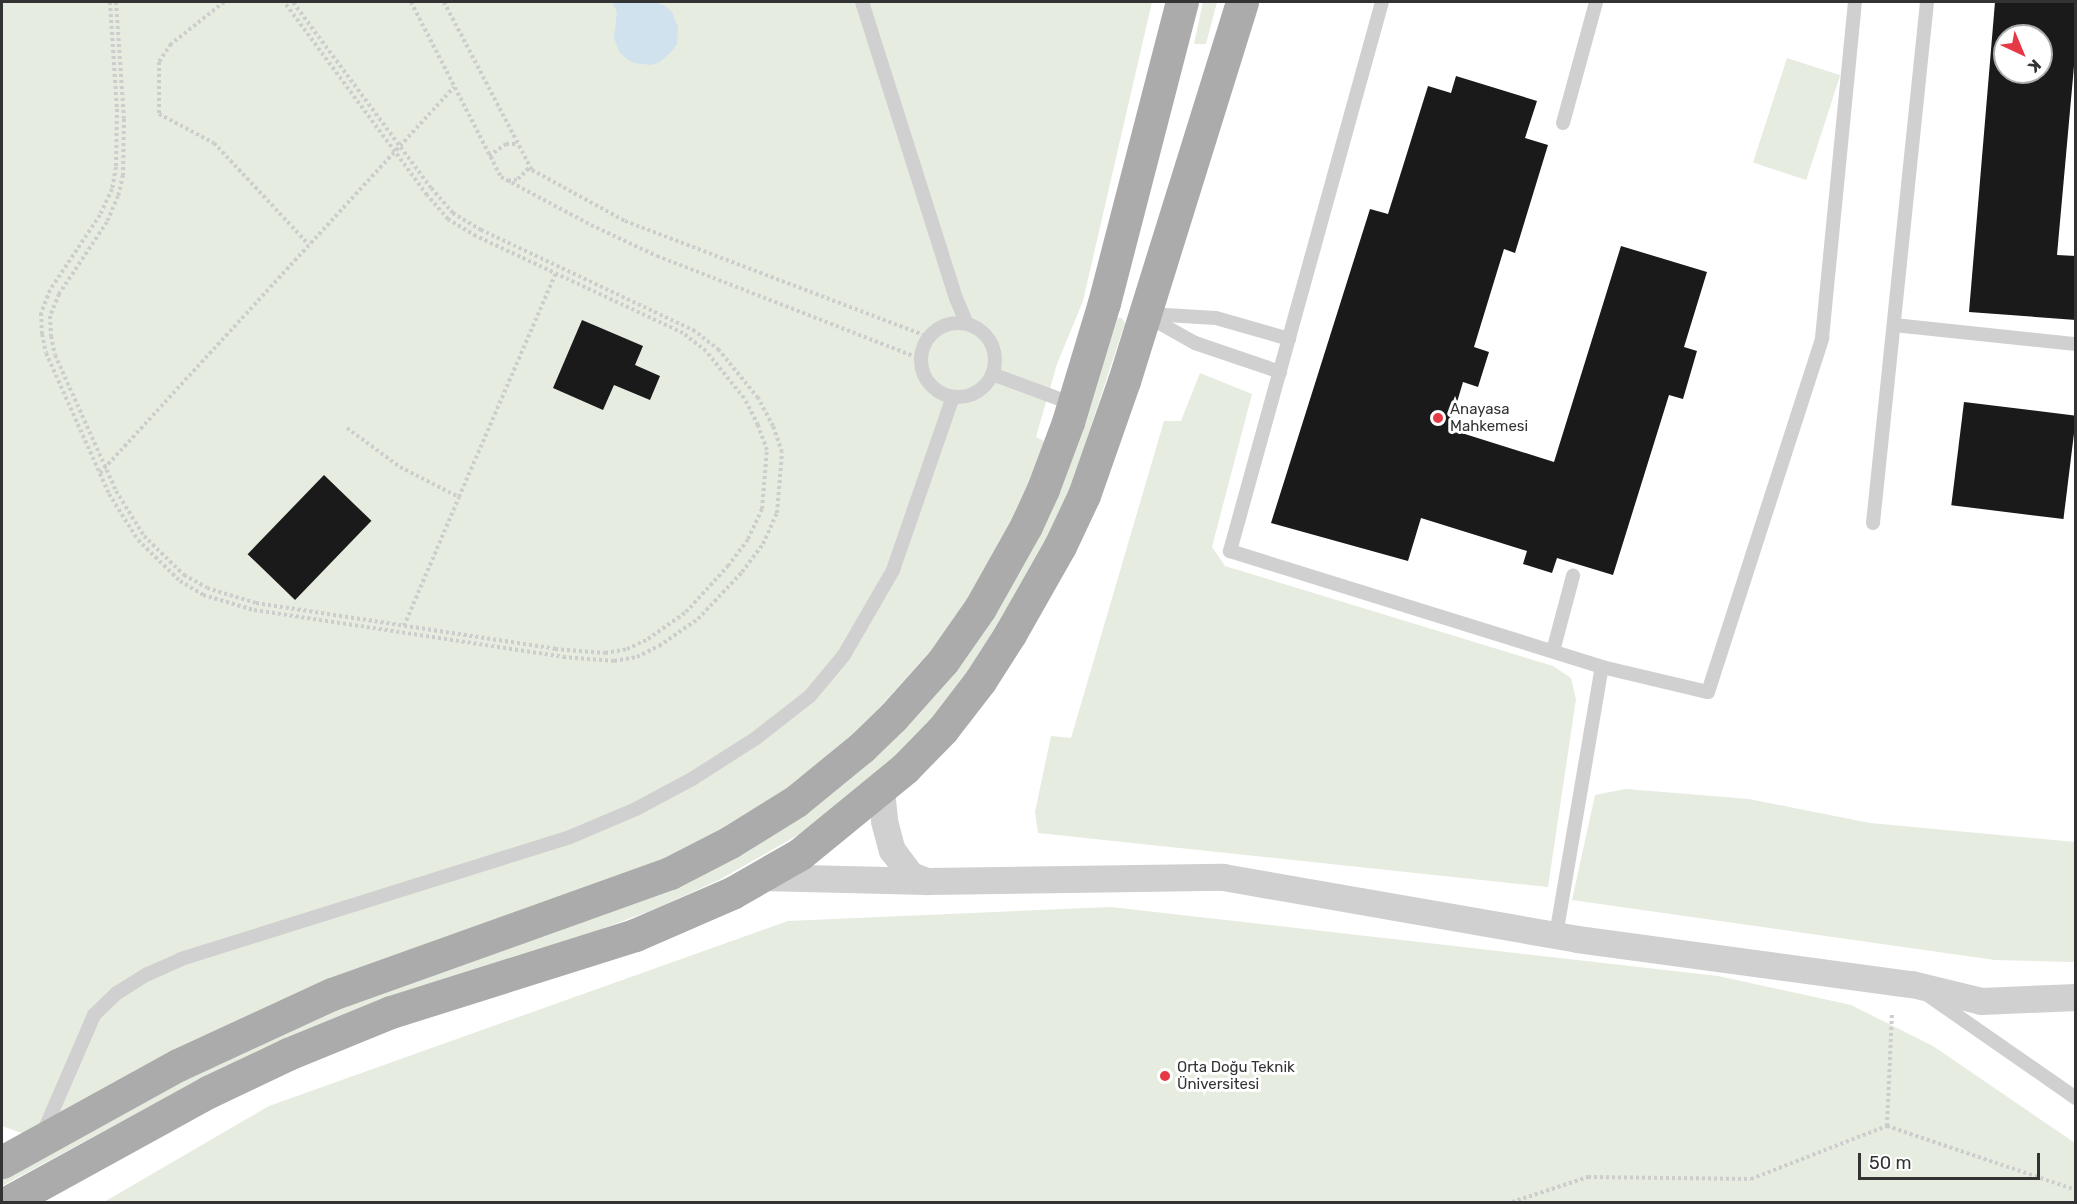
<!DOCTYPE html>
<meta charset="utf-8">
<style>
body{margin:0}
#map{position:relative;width:2077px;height:1204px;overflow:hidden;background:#fff;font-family:Rubik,sans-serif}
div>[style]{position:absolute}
.green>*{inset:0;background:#e6ecdf;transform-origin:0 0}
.water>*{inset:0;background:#cfe2ee}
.building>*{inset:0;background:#1a1a1a;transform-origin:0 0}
.path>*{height:4px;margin-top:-2px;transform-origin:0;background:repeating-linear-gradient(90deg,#cdcdcd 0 3px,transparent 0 6px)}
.lane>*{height:14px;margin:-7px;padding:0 7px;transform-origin:7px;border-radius:7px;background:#d0d0d0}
.lane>.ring{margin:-7px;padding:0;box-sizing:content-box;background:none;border:14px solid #d0d0d0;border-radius:50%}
.street>*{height:27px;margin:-13.5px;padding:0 13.5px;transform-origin:13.5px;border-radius:13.5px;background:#d0d0d0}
.primary>*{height:33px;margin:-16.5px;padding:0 16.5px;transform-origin:16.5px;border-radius:16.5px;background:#ababab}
.dots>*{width:16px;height:16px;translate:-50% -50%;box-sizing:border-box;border:3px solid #fff;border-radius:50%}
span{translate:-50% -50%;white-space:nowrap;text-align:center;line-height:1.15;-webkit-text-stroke:6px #fff;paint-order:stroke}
.poi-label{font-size:15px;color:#333}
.left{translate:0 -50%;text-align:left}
.frame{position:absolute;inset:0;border:3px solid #333;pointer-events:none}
.north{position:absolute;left:1993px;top:24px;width:60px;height:60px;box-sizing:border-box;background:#fff;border:2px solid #adadad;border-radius:50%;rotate:136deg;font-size:16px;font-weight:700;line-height:24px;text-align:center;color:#333}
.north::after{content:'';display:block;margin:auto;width:21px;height:27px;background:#e63946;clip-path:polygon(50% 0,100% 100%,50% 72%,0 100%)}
.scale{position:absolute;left:1858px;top:1153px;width:182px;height:27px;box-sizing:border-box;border:3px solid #333;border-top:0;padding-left:8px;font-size:18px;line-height:21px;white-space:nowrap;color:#333;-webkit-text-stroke:4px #fff;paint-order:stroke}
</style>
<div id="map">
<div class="green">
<div style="clip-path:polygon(2px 2px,1152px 2px,1083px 301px,1057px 364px,1036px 437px,1058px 448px,1002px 571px,796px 801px,41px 1140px,2px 1126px)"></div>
<div style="clip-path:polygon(1203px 2px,1217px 2px,1206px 44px,1194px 44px)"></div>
<div style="left:1787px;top:58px;width:56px;height:110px;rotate:18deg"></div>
<div style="clip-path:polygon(1117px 318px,1122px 318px,1125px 323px,1064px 508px,971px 672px,911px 744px,807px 830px,719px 880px,655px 909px,198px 1080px,2px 1186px,2px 1175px,260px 1038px,568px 924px,926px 702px,1112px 320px)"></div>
<div style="clip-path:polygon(1200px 373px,1252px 394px,1212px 547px,1225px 566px,1553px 666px,1571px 678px,1576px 699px,1548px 887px,1038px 833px,1035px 812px,1051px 736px,1071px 738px,1164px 421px,1181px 421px)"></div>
<div style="clip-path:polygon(1626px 789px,1749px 799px,1870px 823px,2075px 842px,2075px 962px,1995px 960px,1572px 900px,1595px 795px)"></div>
<div style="clip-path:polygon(1111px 907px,1718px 976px,1851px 1005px,1933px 1046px,2075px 1143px,2075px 1202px,104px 1202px,269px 1106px,788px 921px)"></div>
</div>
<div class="water">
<div style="clip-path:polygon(612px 2px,656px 2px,665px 6px,672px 12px,678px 27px,677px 44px,672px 51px,660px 62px,651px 65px,634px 63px,627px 59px,620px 53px,614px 38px,617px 12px)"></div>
</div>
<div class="building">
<div style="clip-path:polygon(evenodd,1995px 2px,2076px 2px,2076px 44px,2057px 255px,2076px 256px,2076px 320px,1969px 312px,1995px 2px,2005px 36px,2041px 36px,2041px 72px,2005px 72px,2005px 36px)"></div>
<div style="clip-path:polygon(1456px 76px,1537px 101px,1525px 138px,1548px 145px,1515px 253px,1504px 249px,1474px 347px,1489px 352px,1478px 387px,1463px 382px,1449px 429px,1554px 462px,1621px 246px,1707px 272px,1684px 347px,1697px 351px,1683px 399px,1669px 395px,1613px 575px,1557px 558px,1552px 573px,1523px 564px,1527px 551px,1421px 518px,1408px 561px,1271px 523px,1370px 209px,1388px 214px,1428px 86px,1451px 93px)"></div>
<div style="clip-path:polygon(582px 320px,643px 346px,635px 365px,660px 376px,650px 400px,614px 385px,603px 410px,553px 388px)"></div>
<div style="left:1964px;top:402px;width:113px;height:104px;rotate:7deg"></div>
<div style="left:324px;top:475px;width:66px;height:110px;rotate:44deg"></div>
</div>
<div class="path">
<div style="left:110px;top:2px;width:107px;rotate:86.3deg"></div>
<div style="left:117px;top:109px;width:58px;rotate:91deg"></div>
<div style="left:116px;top:167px;width:22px;rotate:100deg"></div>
<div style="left:112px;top:189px;width:29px;rotate:115deg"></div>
<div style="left:100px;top:215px;width:90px;rotate:123.7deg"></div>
<div style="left:50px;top:290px;width:25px;rotate:111deg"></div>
<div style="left:41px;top:313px;width:21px;rotate:87deg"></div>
<div style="left:42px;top:334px;width:19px;rotate:78deg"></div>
<div style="left:46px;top:353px;width:154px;rotate:65.9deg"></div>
<div style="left:109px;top:494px;width:54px;rotate:57.8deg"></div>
<div style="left:138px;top:540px;width:59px;rotate:44.3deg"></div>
<div style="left:180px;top:581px;width:27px;rotate:31deg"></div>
<div style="left:203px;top:595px;width:53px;rotate:16.4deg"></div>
<div style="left:254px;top:610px;width:313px;rotate:8.6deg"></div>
<div style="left:563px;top:657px;width:51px;rotate:4.5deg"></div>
<div style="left:614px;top:661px;width:23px;rotate:-10deg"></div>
<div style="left:637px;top:657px;width:25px;rotate:-27deg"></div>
<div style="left:659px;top:646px;width:47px;rotate:-34.7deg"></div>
<div style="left:698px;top:619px;width:64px;rotate:-46.9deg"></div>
<div style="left:742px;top:572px;width:35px;rotate:-53deg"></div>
<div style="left:763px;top:544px;width:34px;rotate:-66deg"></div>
<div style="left:777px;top:513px;width:61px;rotate:-85.3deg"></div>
<div style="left:782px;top:452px;width:28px;rotate:-109deg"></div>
<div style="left:773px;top:426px;width:32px;rotate:-118deg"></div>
<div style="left:758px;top:398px;width:62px;rotate:-129.1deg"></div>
<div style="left:719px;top:350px;width:31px;rotate:-142deg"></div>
<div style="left:695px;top:331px;width:237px;rotate:-154.7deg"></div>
<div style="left:481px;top:230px;width:33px;rotate:-149deg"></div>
<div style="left:453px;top:213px;width:33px;rotate:-131deg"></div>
<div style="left:431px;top:188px;width:232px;rotate:-126.6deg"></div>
<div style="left:116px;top:2px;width:117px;rotate:86.1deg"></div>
<div style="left:124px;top:119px;width:56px;rotate:91deg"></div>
<div style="left:123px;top:175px;width:22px;rotate:103deg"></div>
<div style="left:118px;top:196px;width:28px;rotate:113deg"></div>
<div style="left:107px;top:222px;width:87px;rotate:123.7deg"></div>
<div style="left:59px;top:294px;width:24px;rotate:112deg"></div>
<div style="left:50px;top:316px;width:20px;rotate:87deg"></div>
<div style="left:51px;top:336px;width:19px;rotate:78deg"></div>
<div style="left:55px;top:355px;width:149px;rotate:65.8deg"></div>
<div style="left:116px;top:491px;width:53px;rotate:58.1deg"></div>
<div style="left:144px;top:536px;width:56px;rotate:44.3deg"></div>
<div style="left:184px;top:575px;width:26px;rotate:29deg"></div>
<div style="left:207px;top:588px;width:51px;rotate:17deg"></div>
<div style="left:256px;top:603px;width:303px;rotate:8.7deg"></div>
<div style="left:555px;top:649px;width:50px;rotate:4.6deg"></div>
<div style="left:605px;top:653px;width:22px;rotate:-10deg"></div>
<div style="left:627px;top:649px;width:23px;rotate:-25deg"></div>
<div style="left:648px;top:639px;width:47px;rotate:-35.4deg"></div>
<div style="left:686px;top:612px;width:62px;rotate:-47.6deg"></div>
<div style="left:728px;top:566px;width:34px;rotate:-53deg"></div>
<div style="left:748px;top:539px;width:33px;rotate:-65deg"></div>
<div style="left:762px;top:509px;width:59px;rotate:-85.2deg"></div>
<div style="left:767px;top:450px;width:27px;rotate:-110deg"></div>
<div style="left:758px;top:425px;width:30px;rotate:-117deg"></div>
<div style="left:744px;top:398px;width:60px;rotate:-129deg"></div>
<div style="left:706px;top:351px;width:29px;rotate:-142deg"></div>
<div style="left:683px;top:333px;width:229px;rotate:-154.9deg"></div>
<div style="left:476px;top:236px;width:33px;rotate:-149deg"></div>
<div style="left:448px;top:219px;width:32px;rotate:-131deg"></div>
<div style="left:427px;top:195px;width:240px;rotate:-126.5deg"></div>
<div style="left:224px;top:2px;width:68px;rotate:141.6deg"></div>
<div style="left:171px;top:44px;width:22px;rotate:124deg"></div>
<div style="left:159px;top:62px;width:52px;rotate:90deg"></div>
<div style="left:159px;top:114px;width:62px;rotate:27.8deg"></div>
<div style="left:214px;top:143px;width:139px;rotate:47deg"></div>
<div style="left:411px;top:2px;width:197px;rotate:62.8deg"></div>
<div style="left:501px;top:177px;width:102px;rotate:28.1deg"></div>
<div style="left:591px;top:225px;width:73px;rotate:25.2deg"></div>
<div style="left:657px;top:256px;width:283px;rotate:21.3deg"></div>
<div style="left:444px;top:2px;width:190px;rotate:62.4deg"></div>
<div style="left:532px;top:170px;width:106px;rotate:28.7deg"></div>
<div style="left:625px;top:221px;width:325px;rotate:20.9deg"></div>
<div style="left:489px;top:156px;width:21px;rotate:-35deg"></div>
<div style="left:506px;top:144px;width:11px"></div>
<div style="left:508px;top:181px;width:10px;rotate:-11deg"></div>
<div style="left:518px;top:179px;width:17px;rotate:-45deg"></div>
<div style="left:347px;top:428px;width:66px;rotate:36.3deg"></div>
<div style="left:400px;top:467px;width:66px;rotate:27deg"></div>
<div style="left:459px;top:497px;width:244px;rotate:-66.6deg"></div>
<div style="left:100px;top:473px;width:524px;rotate:-47.48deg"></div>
<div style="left:404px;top:626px;width:140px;rotate:-66.9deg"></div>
<div style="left:1887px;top:1126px;width:114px;rotate:-87.5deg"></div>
<div style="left:1512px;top:1202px;width:80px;rotate:-18.2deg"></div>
<div style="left:1588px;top:1177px;width:163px;rotate:0.7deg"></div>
<div style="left:1751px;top:1179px;width:146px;rotate:-21.3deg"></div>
<div style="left:1887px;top:1126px;width:200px;rotate:18.7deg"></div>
</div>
<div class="lane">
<div style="left:862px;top:2px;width:311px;rotate:72.4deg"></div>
<div style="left:956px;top:298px;width:28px;rotate:67deg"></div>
<div style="left:1382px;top:2px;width:570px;rotate:105.48deg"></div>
<div style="left:1230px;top:551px;width:390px;rotate:17.3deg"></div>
<div style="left:1563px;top:123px;width:125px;rotate:-74.7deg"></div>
<div style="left:1149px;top:314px;width:67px;rotate:3.4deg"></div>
<div style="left:1216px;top:318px;width:76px;rotate:16deg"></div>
<div style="left:1145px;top:315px;width:57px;rotate:29.2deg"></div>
<div style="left:1195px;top:343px;width:90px;rotate:18.8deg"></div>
<div class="ring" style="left:921px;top:323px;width:60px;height:60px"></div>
<div style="left:1894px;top:325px;width:183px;rotate:6deg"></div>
<div style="left:992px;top:374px;width:86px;rotate:20.3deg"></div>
<div style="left:1873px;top:523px;width:524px;rotate:-84.08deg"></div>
<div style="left:1553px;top:651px;width:78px;rotate:-75.1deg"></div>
<div style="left:1556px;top:935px;width:272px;rotate:-80.3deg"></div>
<div style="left:1602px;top:667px;width:109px;rotate:13.3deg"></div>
<div style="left:1708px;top:692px;width:372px;rotate:-72.1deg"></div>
<div style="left:1822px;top:338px;width:338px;rotate:-84.4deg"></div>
<div style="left:1929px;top:996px;width:179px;rotate:34.8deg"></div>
<div style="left:43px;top:1133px;width:129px;rotate:-66.6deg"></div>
<div style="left:94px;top:1015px;width:32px;rotate:-44deg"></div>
<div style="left:117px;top:993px;width:36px;rotate:-32deg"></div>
<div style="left:148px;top:974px;width:36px;rotate:-24deg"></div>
<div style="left:181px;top:959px;width:408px;rotate:-17.4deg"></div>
<div style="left:570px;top:837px;width:72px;rotate:-23deg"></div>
<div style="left:636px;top:809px;width:64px;rotate:-28.2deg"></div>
<div style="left:692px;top:779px;width:76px;rotate:-32.6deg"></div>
<div style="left:756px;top:738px;width:68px;rotate:-37.9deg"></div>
<div style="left:810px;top:696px;width:53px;rotate:-50.3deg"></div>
<div style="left:844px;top:655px;width:98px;rotate:-60deg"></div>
<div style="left:893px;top:570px;width:183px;rotate:-70.9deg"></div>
</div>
<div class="street">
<div style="left:881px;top:790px;width:31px;rotate:84deg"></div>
<div style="left:884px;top:821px;width:30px;rotate:75deg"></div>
<div style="left:892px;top:850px;width:31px;rotate:53deg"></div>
<div style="left:911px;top:875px;width:17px;rotate:21deg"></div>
<div style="left:762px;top:877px;width:165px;rotate:1.4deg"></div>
<div style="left:927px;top:881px;width:296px;rotate:-0.8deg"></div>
<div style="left:1223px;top:877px;width:359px;rotate:9.9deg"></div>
<div style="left:1577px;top:939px;width:338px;rotate:7.7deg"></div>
<div style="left:1912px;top:984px;width:71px;rotate:13.8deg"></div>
<div style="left:1981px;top:1001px;width:95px;rotate:-2.4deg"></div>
</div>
<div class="primary">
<div style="left:2px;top:1162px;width:201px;rotate:-28.9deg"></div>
<div style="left:178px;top:1065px;width:170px;rotate:-24.8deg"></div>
<div style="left:332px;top:994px;width:359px;rotate:-19.7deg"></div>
<div style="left:670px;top:873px;width:68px;rotate:-27.3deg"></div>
<div style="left:730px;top:842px;width:78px;rotate:-31.8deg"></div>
<div style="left:796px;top:801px;width:85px;rotate:-39.3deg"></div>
<div style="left:862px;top:747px;width:43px;rotate:-44.1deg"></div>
<div style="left:893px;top:717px;width:75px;rotate:-48.2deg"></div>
<div style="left:943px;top:661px;width:65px;rotate:-55.1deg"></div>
<div style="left:980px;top:608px;width:94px;rotate:-60.7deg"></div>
<div style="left:1026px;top:526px;width:41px;rotate:-65.3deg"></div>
<div style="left:1043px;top:489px;width:72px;rotate:-69.5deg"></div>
<div style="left:1068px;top:422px;width:124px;rotate:-73.2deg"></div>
<div style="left:1104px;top:303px;width:311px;rotate:-75.5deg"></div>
<div style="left:8px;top:1202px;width:228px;rotate:-28.8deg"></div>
<div style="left:208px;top:1092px;width:89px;rotate:-25.4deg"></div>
<div style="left:288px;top:1054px;width:111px;rotate:-22.2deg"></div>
<div style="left:391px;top:1012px;width:256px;rotate:-17.5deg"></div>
<div style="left:635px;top:935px;width:106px;rotate:-23.4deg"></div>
<div style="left:732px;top:893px;width:78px;rotate:-29.8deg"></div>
<div style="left:800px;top:854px;width:136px;rotate:-39.3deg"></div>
<div style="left:905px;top:768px;width:54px;rotate:-45.7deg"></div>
<div style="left:943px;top:729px;width:61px;rotate:-52.4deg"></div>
<div style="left:980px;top:681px;width:56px;rotate:-57.4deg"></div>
<div style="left:1010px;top:634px;width:101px;rotate:-60.4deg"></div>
<div style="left:1060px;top:546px;width:56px;rotate:-64.8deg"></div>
<div style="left:1084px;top:495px;width:121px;rotate:-70.7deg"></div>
<div style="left:1124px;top:381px;width:397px;rotate:-72.7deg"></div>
</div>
<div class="dots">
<div style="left:1438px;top:418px;background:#e63946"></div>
<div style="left:1165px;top:1076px;background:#e63946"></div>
</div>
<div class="poi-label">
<span class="left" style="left:1450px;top:418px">Anayasa<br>Mahkemesi</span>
<span class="left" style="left:1177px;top:1076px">Orta Doğu Teknik<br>Üniversitesi</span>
</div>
<div class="frame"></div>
<div class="north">K</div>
<div class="scale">50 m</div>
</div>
